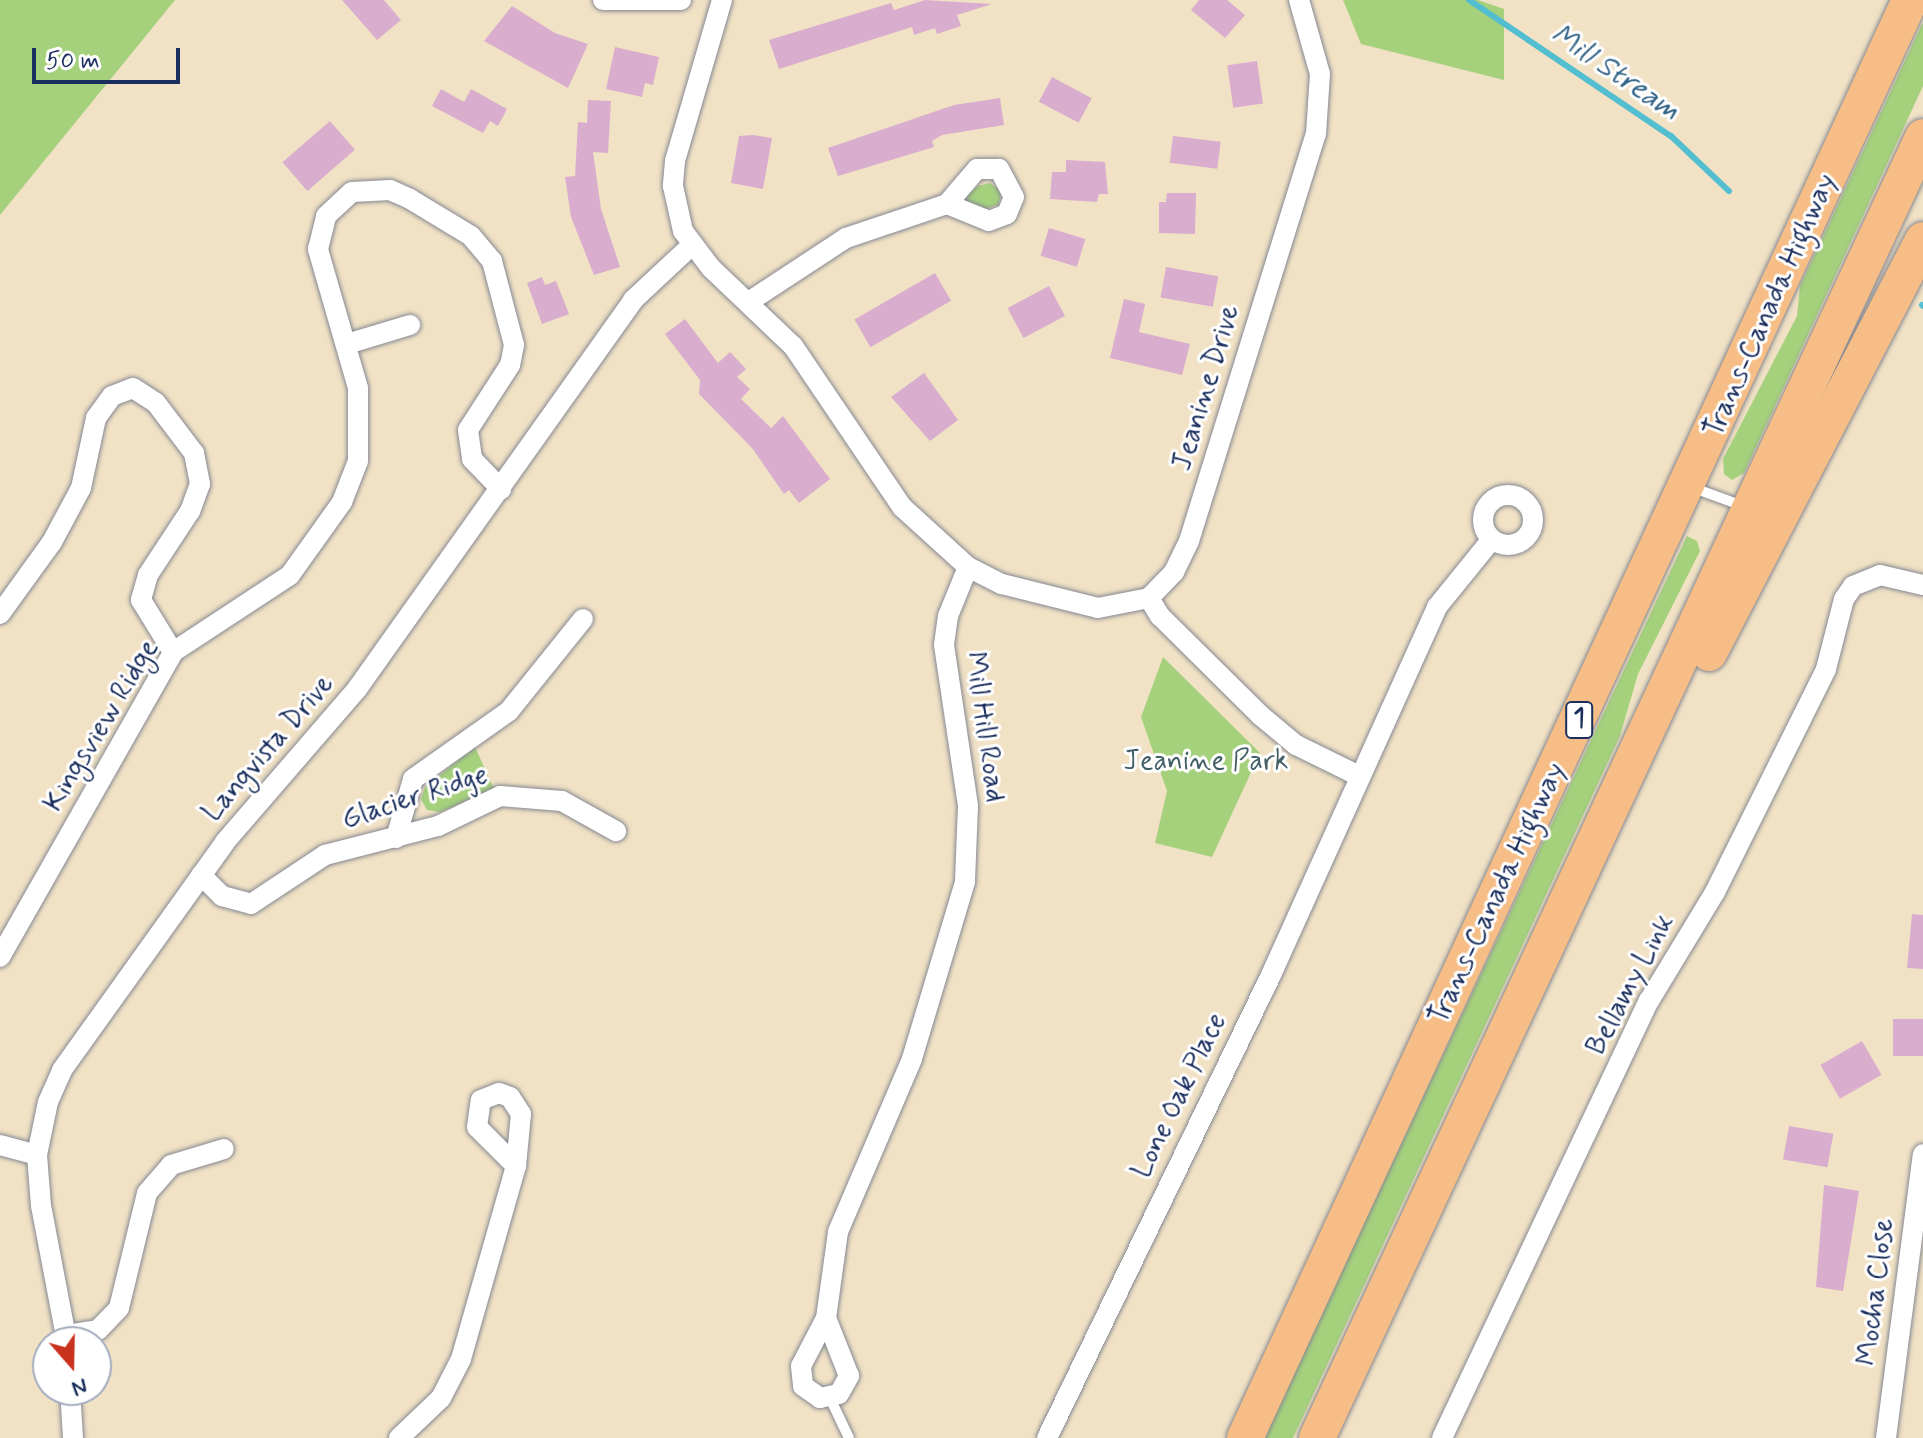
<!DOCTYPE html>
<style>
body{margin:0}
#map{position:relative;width:1923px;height:1438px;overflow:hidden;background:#f1e2c5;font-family:Mynerve,sans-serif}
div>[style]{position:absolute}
.green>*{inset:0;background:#a5d17d}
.stream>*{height:6px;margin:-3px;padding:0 3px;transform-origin:3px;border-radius:3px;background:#53becf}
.building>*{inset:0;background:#d9adcd;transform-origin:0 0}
.roads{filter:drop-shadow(0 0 2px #868892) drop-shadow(0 0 2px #868892)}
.lane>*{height:10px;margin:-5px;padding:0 5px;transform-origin:5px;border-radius:5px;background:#fff}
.street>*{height:20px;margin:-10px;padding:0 10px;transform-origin:10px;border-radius:10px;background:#fff}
.street>.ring{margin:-10px;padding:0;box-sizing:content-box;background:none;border:20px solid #fff;border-radius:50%}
.highway>*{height:36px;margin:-18px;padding:0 18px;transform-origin:18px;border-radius:18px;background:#f6be86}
span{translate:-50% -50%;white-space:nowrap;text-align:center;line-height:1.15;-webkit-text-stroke:6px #fff;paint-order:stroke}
.shield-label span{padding:2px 6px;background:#fff;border:2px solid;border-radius:6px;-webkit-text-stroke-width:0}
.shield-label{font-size:26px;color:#1b2f5e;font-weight:700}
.street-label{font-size:28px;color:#1b2f5e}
.park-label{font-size:28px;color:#446067}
.water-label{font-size:30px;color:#2f6186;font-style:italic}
.north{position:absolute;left:32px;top:1326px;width:80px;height:80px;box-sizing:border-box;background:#fff;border:2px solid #a4acbf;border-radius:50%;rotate:160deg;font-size:22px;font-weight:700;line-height:32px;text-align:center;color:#1b2f5e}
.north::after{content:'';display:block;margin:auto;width:28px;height:36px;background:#c8321e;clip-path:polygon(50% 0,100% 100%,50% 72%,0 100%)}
.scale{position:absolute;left:32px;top:48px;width:148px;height:36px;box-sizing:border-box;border:4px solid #1b2f5e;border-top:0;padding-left:10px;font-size:24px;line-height:28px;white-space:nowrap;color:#1b2f5e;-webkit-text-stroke:6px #fff;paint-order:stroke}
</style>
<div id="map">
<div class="green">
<div style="clip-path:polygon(0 0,175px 0,0 215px)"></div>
<div style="clip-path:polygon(1343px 0,1478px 0,1504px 9px,1504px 80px,1361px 44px)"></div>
<div style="clip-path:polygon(1923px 22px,1923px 86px,1744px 473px,1732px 480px,1724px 474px,1723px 459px,1797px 316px,1800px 286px)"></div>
<div style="clip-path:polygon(990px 183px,1001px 191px,999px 204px,985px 209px,965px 204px,963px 199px,978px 186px)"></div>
<div style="clip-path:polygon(1687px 536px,1697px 541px,1700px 551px,1638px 674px,1620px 736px,1293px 1438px,1263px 1438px)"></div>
<div style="clip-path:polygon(1163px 657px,1260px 753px,1212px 857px,1155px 843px,1167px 791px,1141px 717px)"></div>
<div style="clip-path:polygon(475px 747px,494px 789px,440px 812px,427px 810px,421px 799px,425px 787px)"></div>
</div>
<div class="stream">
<div style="left:1469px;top:0;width:244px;rotate:34deg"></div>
<div style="left:1671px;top:136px;width:80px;rotate:43.5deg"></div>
<div style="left:1922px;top:305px;width:1px;rotate:45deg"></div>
</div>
<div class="building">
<div style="clip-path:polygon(342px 0,384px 0,401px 20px,377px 40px)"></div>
<div style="clip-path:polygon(925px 0,992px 4px,957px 15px,961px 26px,937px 34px,935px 28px,914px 35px,912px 27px,779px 69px,769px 40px,891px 3px,894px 10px)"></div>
<div style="clip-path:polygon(1199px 0,1227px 0,1245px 15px,1225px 38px,1191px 10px)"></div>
<div style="clip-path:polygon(512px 6px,555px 33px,588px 44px,568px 88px,484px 41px)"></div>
<div style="clip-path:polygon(615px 47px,659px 57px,653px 85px,645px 83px,642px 97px,606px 89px)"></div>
<div style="left:1257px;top:61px;width:43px;height:30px;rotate:82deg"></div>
<div style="left:1052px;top:77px;width:45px;height:28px;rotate:28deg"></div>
<div style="clip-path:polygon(441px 89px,464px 102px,471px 89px,507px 109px,498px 126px,490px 121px,483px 133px,432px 106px)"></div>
<div style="clip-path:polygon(1000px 98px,1004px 125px,942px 135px,932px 141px,934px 147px,838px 176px,828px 148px,954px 105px)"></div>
<div style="clip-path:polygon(588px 100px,611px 101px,608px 153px,593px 152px,601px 209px,620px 267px,594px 275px,571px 217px,565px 177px,575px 176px,578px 122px,587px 123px)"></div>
<div style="left:330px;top:121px;width:38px;height:63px;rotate:49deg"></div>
<div style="clip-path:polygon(753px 135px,772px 138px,763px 189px,731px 183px,739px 136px)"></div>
<div style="left:1173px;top:136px;width:48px;height:27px;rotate:7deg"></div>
<div style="clip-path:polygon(1066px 160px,1105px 162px,1108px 194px,1099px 194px,1097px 202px,1050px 199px,1052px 172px,1066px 172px)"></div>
<div style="clip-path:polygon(1167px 193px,1196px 193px,1195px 234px,1159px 233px,1159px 202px,1166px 202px)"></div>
<div style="left:1049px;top:228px;width:38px;height:29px;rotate:17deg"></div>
<div style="left:1166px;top:267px;width:53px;height:31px;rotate:10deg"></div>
<div style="left:935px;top:273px;width:32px;height:93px;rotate:60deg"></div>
<div style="clip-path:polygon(542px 277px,545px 285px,556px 281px,569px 314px,542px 324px,527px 283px)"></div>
<div style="left:1049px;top:286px;width:34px;height:47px;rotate:62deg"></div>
<div style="clip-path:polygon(1124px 299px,1145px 304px,1139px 332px,1190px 344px,1182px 375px,1110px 358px)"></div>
<div style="clip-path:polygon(685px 319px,718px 363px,730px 352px,746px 369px,737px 377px,750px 389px,741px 399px,771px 428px,783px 416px,830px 479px,799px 503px,789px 490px,784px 494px,752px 448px,699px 394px,700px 380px,665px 334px)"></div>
<div style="clip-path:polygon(924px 373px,958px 420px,930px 441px,891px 397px)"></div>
<div style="clip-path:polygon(1912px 914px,1923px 915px,1923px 969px,1907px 968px)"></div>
<div style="left:1923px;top:1019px;width:37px;height:30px;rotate:90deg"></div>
<div style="left:1862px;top:1041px;width:39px;height:48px;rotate:60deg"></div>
<div style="left:1789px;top:1126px;width:45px;height:34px;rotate:10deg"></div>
<div style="clip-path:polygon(1824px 1185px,1859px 1191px,1843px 1291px,1816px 1287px)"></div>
</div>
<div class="roads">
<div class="lane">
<div style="left:1691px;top:487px;width:55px;rotate:20.1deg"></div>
<div style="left:830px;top:1398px;width:44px;rotate:64.6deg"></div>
</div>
<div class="street">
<div style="left:603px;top:0;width:78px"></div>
<div style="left:722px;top:0;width:168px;rotate:106.3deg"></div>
<div style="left:675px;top:161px;width:25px;rotate:95deg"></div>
<div style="left:673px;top:186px;width:46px;rotate:77.5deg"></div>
<div style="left:683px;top:231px;width:46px;rotate:52.9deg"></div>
<div style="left:711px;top:268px;width:113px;rotate:43.6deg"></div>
<div style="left:793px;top:346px;width:194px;rotate:55.9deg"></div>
<div style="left:902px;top:507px;width:89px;rotate:42.3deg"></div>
<div style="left:968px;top:567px;width:53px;rotate:112.2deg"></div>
<div style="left:948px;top:616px;width:29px;rotate:98deg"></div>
<div style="left:944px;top:645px;width:163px;rotate:81.5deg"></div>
<div style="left:968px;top:806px;width:76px;rotate:92.3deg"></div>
<div style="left:965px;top:882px;width:185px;rotate:106.7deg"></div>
<div style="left:912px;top:1059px;width:188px;rotate:113.2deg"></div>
<div style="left:838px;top:1232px;width:87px;rotate:97.9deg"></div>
<div style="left:826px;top:1318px;width:54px;rotate:117.5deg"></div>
<div style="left:801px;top:1366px;width:20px;rotate:84deg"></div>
<div style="left:803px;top:1386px;width:21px;rotate:35deg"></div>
<div style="left:820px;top:1398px;width:19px;rotate:-12deg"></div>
<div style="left:839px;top:1394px;width:21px;rotate:-61deg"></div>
<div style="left:849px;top:1376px;width:62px;rotate:-111.6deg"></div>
<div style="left:750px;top:301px;width:115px;rotate:-33.3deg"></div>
<div style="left:846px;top:238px;width:107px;rotate:-18.6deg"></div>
<div style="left:947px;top:204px;width:45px;rotate:22deg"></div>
<div style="left:989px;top:221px;width:19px;rotate:-21deg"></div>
<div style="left:1007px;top:214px;width:18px;rotate:-68deg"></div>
<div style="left:1014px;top:197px;width:32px;rotate:-118deg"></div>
<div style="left:999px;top:169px;width:22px;rotate:180deg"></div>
<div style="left:977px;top:169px;width:46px;rotate:130.6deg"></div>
<div style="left:347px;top:344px;width:66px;rotate:-16.8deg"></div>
<div class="ring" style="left:1483px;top:495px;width:30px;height:30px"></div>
<div style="left:968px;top:567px;width:38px;rotate:27deg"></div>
<div style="left:1002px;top:584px;width:99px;rotate:14deg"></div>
<div style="left:1098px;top:608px;width:52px;rotate:-11.1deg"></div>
<div style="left:1149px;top:598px;width:36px;rotate:-46deg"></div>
<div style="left:1174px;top:572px;width:34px;rotate:-64deg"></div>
<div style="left:1189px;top:541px;width:426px;rotate:-72.7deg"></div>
<div style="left:1316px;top:134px;width:60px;rotate:-86.2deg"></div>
<div style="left:1320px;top:74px;width:77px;rotate:-105.8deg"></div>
<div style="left:1149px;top:598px;width:21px;rotate:59deg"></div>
<div style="left:1160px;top:616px;width:141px;rotate:44.7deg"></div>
<div style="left:1260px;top:715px;width:47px;rotate:39.8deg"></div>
<div style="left:1296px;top:745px;width:70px;rotate:26.2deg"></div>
<div style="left:0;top:614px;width:89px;rotate:-54.2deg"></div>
<div style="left:52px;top:542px;width:61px;rotate:-61.8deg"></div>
<div style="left:81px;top:488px;width:72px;rotate:-77.9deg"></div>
<div style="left:96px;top:418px;width:27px;rotate:-54deg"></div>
<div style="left:112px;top:396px;width:22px;rotate:-21deg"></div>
<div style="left:133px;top:388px;width:27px;rotate:33deg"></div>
<div style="left:156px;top:403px;width:63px;rotate:52.8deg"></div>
<div style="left:194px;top:453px;width:32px;rotate:79deg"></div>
<div style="left:200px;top:484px;width:29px;rotate:110deg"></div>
<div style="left:190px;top:511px;width:77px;rotate:123.3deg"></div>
<div style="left:148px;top:575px;width:26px;rotate:106deg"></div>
<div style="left:141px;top:600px;width:61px;rotate:58.4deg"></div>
<div style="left:396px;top:838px;width:61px;rotate:-73.9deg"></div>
<div style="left:413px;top:779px;width:118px;rotate:-35.3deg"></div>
<div style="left:509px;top:711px;width:118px;rotate:-51.2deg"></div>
<div style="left:201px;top:875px;width:30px;rotate:45deg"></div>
<div style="left:222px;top:896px;width:30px;rotate:15deg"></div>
<div style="left:251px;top:904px;width:89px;rotate:-33.5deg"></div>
<div style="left:325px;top:855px;width:117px;rotate:-14.4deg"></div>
<div style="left:438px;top:826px;width:69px;rotate:-25.8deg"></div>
<div style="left:500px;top:796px;width:62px;rotate:4.6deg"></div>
<div style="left:562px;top:801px;width:62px;rotate:29.1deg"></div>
<div style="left:0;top:957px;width:351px;rotate:-60.4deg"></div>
<div style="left:173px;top:652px;width:140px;rotate:-33.3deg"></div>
<div style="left:290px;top:575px;width:90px;rotate:-54.5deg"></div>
<div style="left:342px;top:502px;width:44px;rotate:-68.7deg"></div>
<div style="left:358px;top:461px;width:73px;rotate:-90deg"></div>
<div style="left:358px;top:388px;width:145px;rotate:-106.1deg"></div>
<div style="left:318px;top:249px;width:34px;rotate:-76deg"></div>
<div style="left:326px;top:216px;width:35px;rotate:-43deg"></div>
<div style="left:352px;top:192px;width:38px;rotate:-3deg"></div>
<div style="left:390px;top:190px;width:22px;rotate:24deg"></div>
<div style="left:410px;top:199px;width:71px;rotate:31.2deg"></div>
<div style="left:471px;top:236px;width:33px;rotate:50deg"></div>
<div style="left:492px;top:261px;width:87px;rotate:75.3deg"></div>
<div style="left:514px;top:345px;width:20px;rotate:101deg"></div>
<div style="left:510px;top:365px;width:77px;rotate:122.9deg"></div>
<div style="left:468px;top:430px;width:29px;rotate:82deg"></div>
<div style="left:472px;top:459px;width:42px;rotate:46deg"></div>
<div style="left:499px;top:1093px;width:12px;rotate:20deg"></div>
<div style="left:510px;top:1097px;width:20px;rotate:57deg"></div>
<div style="left:521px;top:1114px;width:52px;rotate:95.5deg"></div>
<div style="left:516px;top:1166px;width:55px;rotate:-135deg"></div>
<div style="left:477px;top:1127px;width:27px;rotate:-82deg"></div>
<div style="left:481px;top:1100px;width:19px;rotate:-21deg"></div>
<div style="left:0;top:1145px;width:38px;rotate:15deg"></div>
<div style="left:67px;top:1335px;width:31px;rotate:-9deg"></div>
<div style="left:98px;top:1330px;width:30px;rotate:-46deg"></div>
<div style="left:119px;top:1308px;width:118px;rotate:-76.3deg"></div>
<div style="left:147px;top:1193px;width:37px;rotate:-49deg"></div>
<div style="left:171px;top:1165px;width:55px;rotate:-16.8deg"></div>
<div style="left:67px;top:1342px;width:138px;rotate:-100.8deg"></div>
<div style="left:41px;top:1206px;width:51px;rotate:-94.5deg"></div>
<div style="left:37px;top:1155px;width:54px;rotate:-78.3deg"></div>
<div style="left:48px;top:1102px;width:35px;rotate:-66deg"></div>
<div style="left:62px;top:1070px;width:280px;rotate:-54.4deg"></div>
<div style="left:225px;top:842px;width:202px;rotate:-49.2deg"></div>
<div style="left:357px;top:689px;width:477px;rotate:-54.6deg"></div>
<div style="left:633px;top:300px;width:79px;rotate:-43deg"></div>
<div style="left:70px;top:1390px;width:48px;rotate:86.4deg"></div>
<div style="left:399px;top:1438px;width:58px;rotate:-43.6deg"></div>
<div style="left:441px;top:1398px;width:44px;rotate:-62.9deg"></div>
<div style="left:461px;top:1359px;width:201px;rotate:-74.1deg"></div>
<div style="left:1047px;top:1438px;width:514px;rotate:-64.18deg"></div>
<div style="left:1271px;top:975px;width:404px;rotate:-65.7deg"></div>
<div style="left:1437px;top:607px;width:87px;rotate:-51deg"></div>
<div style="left:1442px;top:1438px;width:484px;rotate:-64.7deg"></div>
<div style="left:1649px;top:1001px;width:127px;rotate:-58.8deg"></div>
<div style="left:1715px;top:892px;width:249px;rotate:-63.5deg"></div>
<div style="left:1826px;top:669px;width:72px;rotate:-75.6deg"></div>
<div style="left:1844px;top:599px;width:16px;rotate:-55deg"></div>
<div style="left:1853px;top:586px;width:29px;rotate:-22deg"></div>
<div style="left:1880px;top:575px;width:44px;rotate:13.1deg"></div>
<div style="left:1886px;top:1438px;width:286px;rotate:-82.6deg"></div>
</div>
<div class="highway">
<div style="left:1709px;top:653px;width:465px;rotate:-62.6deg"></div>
<div style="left:1245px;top:1438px;width:1584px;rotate:-65.18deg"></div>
<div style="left:1317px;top:1438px;width:1435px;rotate:-65.02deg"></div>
</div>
</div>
<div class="shield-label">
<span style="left:1579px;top:720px">1</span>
</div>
<div class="street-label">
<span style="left:1771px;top:306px;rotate:-66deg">Trans-Canada Highway</span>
<span style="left:1207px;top:388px;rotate:-73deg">Jeanine Drive</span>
<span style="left:102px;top:726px;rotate:-59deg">Kingsview Ridge</span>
<span style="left:984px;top:727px;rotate:82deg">Mill Hill Road</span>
<span style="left:269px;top:749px;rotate:-49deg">Langvista Drive</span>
<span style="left:415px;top:798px;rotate:-18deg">Glacier Ridge</span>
<span style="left:1498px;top:894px;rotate:-65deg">Trans-Canada Highway</span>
<span style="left:1631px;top:985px;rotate:-62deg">Bellamy Link</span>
<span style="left:1180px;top:1096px;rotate:-64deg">Lone Oak Place</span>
<span style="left:1877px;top:1292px;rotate:-83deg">Mocha Close</span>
</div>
<div class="park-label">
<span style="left:1206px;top:762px">Jeanine Park</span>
</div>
<div class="water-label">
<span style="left:1615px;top:73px;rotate:34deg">Mill Stream</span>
</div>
<div class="north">N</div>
<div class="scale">50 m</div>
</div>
